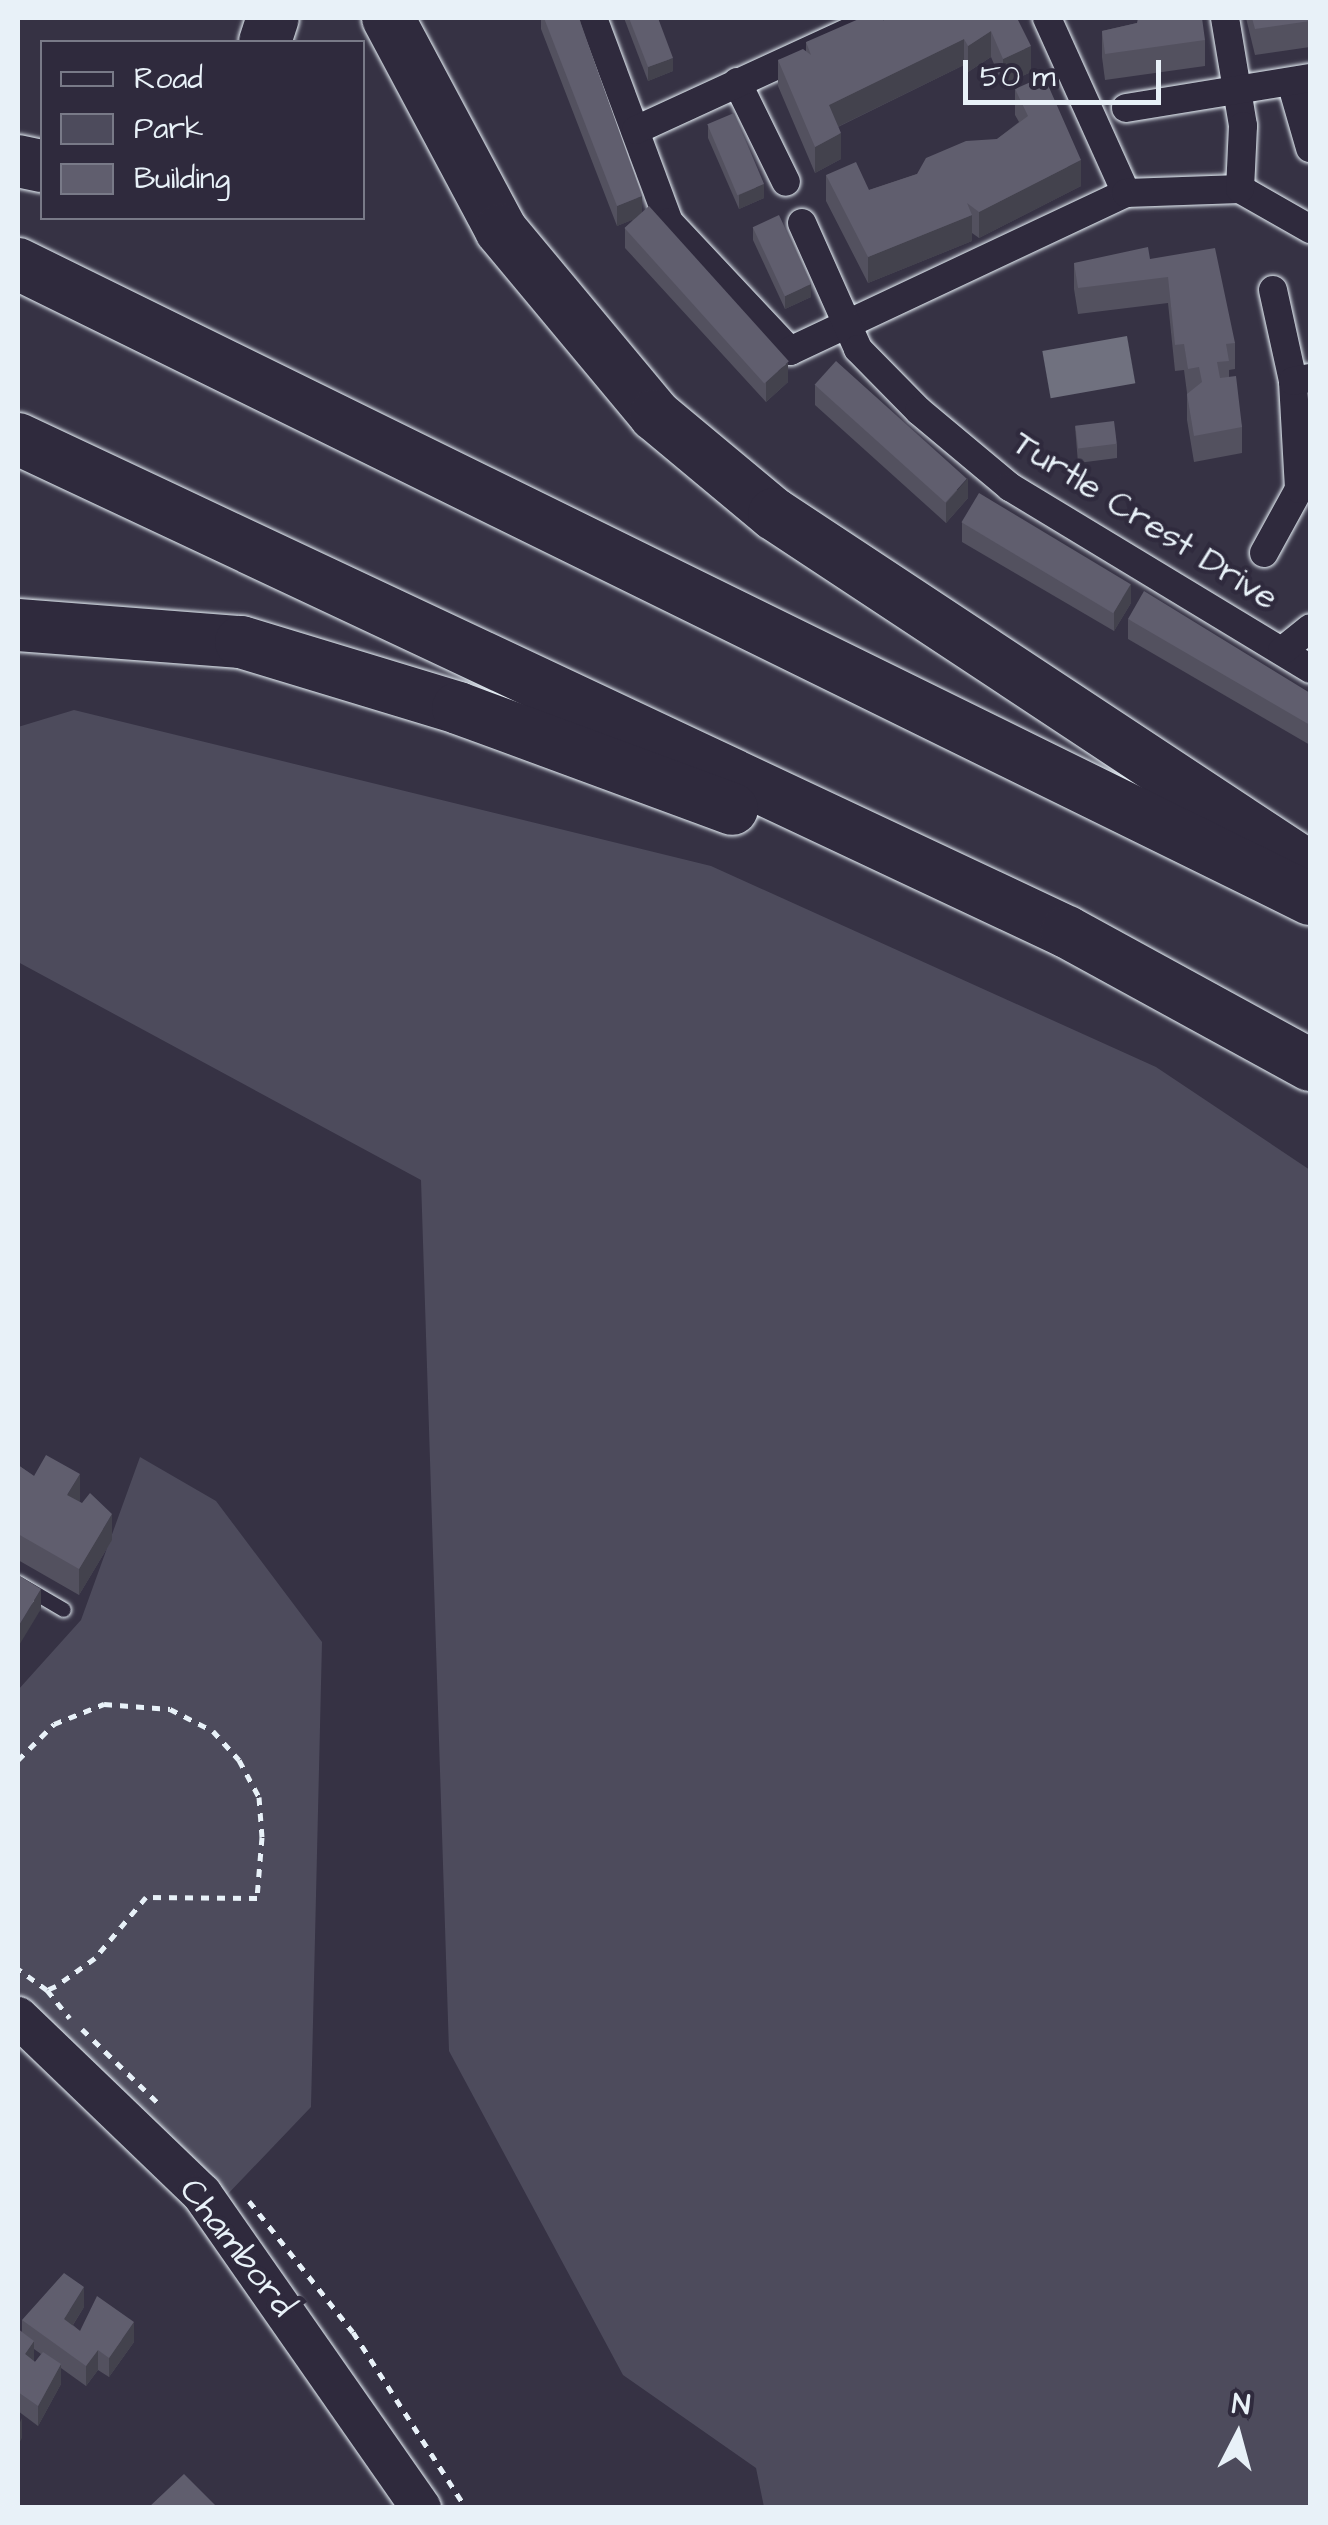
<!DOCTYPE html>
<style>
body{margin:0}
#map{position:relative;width:1328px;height:2525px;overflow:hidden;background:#363244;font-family:"Architects Daughter",sans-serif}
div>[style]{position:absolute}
.green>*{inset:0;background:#4d4b5c}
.water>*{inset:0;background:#70717f;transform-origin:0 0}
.path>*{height:5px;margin-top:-2.5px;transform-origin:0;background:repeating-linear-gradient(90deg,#e8f1f8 0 8px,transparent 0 16px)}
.roads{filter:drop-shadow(0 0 2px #e8f1f8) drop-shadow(0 0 2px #e8f1f8)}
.lane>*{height:14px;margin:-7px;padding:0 7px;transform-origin:7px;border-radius:7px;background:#2f2a3d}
.street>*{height:28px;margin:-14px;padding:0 14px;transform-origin:14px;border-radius:14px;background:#2f2a3d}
.secondary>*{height:40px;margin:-20px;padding:0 20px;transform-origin:20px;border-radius:20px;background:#2f2a3d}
.highway>*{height:52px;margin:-26px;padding:0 26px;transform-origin:26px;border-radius:26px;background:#2f2a3d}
.wall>*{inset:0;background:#53515f}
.shaded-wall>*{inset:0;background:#43424d}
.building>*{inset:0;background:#605e6e;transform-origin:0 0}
span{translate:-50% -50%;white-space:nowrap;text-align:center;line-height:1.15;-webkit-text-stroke:9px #2f2a3d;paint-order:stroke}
.street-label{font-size:35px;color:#e8f1f8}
.frame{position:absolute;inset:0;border:20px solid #e8f1f8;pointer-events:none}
.legend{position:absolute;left:40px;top:40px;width:325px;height:180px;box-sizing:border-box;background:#2f2a3d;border:2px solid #797a88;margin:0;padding:12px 18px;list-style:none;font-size:30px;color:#e8f1f8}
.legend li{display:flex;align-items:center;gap:20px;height:50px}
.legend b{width:50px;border:2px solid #797a88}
.north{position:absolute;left:1188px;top:2385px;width:100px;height:100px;-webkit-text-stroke:8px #2f2a3d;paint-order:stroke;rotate:6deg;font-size:28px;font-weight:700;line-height:40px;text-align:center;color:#e8f1f8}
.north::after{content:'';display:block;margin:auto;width:35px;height:45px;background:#e8f1f8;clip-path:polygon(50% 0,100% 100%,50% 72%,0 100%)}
.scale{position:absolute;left:963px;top:60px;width:198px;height:45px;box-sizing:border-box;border:5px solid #e8f1f8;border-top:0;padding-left:12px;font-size:30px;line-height:35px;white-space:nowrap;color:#e8f1f8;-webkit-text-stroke:8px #2f2a3d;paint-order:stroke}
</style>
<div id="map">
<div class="green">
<div style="clip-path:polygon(74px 710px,711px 866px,1156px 1067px,1310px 1170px,1310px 2507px,764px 2507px,756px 2468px,623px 2375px,449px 2051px,421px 1180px,18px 962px,18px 727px)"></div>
<div style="clip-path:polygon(140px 1457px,216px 1501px,322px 1642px,311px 2107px,225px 2197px,18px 2004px,18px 1690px,81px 1620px)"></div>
</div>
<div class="water">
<div style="left:1127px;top:336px;width:48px;height:86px;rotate:80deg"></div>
</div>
<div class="path">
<div style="left:18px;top:1760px;width:51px;rotate:-45deg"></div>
<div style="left:54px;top:1724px;width:54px;rotate:-21.8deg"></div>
<div style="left:104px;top:1704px;width:66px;rotate:4.3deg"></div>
<div style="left:170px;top:1709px;width:48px;rotate:27.1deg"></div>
<div style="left:213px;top:1731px;width:39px;rotate:48deg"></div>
<div style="left:239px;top:1760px;width:42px;rotate:61.6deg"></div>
<div style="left:259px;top:1797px;width:40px;rotate:85.7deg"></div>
<div style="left:262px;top:1837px;width:61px;rotate:94.7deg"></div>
<div style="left:257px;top:1898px;width:111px;rotate:-179.5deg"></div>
<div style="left:146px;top:1897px;width:80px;rotate:129.9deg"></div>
<div style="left:95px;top:1958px;width:48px;rotate:144.3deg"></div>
<div style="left:56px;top:1986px;width:10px;rotate:156deg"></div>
<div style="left:47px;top:1990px;width:36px;rotate:-144deg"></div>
<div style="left:47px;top:1990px;width:36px;rotate:51deg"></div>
<div style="left:82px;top:2029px;width:105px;rotate:44.2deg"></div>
<div style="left:249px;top:2201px;width:167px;rotate:51.6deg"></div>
<div style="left:353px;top:2332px;width:209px;rotate:57.3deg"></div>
</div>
<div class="roads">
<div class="lane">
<div style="left:18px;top:1583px;width:53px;rotate:30.4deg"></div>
</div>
<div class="street">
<div style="left:593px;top:18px;width:218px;rotate:69.6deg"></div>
<div style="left:669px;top:222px;width:177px;rotate:46.8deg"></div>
<div style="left:790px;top:351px;width:371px;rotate:-25.2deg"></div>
<div style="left:1047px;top:18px;width:192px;rotate:65.7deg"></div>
<div style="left:1126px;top:193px;width:114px;rotate:-2deg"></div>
<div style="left:1240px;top:189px;width:81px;rotate:29.7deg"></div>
<div style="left:1225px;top:18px;width:109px;rotate:80.5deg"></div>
<div style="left:1243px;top:126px;width:63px;rotate:92.7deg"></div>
<div style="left:737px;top:82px;width:111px;rotate:63.9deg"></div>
<div style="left:1291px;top:82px;width:69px;rotate:73.9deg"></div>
<div style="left:1126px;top:108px;width:186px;rotate:-9.3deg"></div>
<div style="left:636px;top:130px;width:268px;rotate:-24.7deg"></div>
<div style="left:802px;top:223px;width:138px;rotate:66deg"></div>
<div style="left:858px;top:349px;width:87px;rotate:45.5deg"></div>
<div style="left:919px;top:411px;width:119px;rotate:39.9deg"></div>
<div style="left:1010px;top:487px;width:351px;rotate:31.2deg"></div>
<div style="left:1273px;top:290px;width:93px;rotate:77.6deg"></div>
<div style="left:1264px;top:553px;width:73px;rotate:-61.3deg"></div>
<div style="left:1299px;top:489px;width:108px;rotate:-93.2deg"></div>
<div style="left:1293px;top:381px;width:17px;rotate:-10deg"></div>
<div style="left:1282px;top:651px;width:36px;rotate:-39deg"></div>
</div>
<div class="secondary">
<div style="left:18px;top:2017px;width:255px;rotate:43.9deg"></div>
<div style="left:202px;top:2194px;width:383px;rotate:55.1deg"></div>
</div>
<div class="highway">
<div style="left:388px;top:18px;width:240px;rotate:61.9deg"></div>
<div style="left:501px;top:230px;width:241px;rotate:50.2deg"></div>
<div style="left:655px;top:415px;width:155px;rotate:39.8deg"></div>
<div style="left:774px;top:514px;width:642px;rotate:33.44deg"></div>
<div style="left:265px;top:42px;width:25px;rotate:-72deg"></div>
<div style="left:18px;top:161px;width:25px;rotate:12deg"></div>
<div style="left:18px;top:264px;width:1440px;rotate:26.17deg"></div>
<div style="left:18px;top:439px;width:1159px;rotate:25.17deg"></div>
<div style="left:1067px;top:932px;width:277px;rotate:28.7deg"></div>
<div style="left:18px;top:625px;width:224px;rotate:4.4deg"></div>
<div style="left:241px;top:642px;width:227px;rotate:16.9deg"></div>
<div style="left:458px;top:708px;width:292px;rotate:20.2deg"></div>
</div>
</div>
<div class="wall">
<div style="clip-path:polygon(541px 18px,579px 18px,642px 212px,788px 382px,766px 402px,625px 248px,625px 228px,634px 219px,617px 226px,541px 29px)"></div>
<div style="clip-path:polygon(624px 18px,658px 18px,673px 71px,648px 81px)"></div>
<div style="clip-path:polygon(1017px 18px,1031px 72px,1003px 85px,991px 57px,968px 72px,964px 65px,838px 127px,841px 159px,815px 173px,778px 86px,778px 60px,806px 51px,806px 42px)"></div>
<div style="clip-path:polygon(1246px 18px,1310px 18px,1310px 47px,1255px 55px)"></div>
<div style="clip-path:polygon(1137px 23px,1205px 40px,1205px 66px,1105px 80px,1102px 57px,1102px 31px)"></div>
<div style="clip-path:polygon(1015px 89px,1081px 186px,979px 238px,972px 233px,972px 241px,868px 283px,826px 201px,826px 175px,869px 190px,917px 174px,997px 139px,1019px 122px,1015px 115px)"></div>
<div style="clip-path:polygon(708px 125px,764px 198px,739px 209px,708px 138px)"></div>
<div style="clip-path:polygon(753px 227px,811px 297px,785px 309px,753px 240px)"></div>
<div style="clip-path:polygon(1150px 259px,1235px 343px,1235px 369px,1229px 370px,1229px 377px,1242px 427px,1242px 453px,1194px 462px,1187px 420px,1187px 393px,1184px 370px,1175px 371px,1168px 303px,1078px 314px,1074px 289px,1074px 263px)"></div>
<div style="clip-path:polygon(815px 385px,968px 498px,946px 523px,815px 405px)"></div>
<div style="clip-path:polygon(1075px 426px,1117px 444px,1117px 458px,1078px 463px)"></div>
<div style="clip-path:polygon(962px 522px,1131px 603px,1114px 631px,962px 542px)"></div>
<div style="clip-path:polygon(1128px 619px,1310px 693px,1310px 745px,1128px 639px)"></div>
<div style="clip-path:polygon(18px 1465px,34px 1476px,80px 1500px,79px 1501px,112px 1540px,79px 1595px,18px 1560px)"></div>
<div style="clip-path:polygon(evenodd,84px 2307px,73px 2325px,80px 2331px,134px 2342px,109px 2377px,98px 2370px,86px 2386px,61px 2368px,61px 2384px,38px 2426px,18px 2411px,18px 2329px,22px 2332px,22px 2320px,84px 2307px,34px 2349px,41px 2354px,35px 2362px,34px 2361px,34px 2349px)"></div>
</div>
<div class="shaded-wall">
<div style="clip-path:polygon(991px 31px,991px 57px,968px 72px,968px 46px)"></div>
<div style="clip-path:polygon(964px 39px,964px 65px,829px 131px,829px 105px)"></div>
<div style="clip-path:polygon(1031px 46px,1031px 72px,1003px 85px,1003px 59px)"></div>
<div style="clip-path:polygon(673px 58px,673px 71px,648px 81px,648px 67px)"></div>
<div style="clip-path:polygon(841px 133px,841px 159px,815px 173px,815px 147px)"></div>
<div style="clip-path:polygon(1081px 160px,1081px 186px,979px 238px,979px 212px)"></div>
<div style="clip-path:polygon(764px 184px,764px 198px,739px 209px,739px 195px)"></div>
<div style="clip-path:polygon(642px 196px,642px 216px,617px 226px,617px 206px)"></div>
<div style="clip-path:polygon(972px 215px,972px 241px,868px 283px,868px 257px)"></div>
<div style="clip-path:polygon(811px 284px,811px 297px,785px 309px,785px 296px)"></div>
<div style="clip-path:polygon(788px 362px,788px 382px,766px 402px,766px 382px)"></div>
<div style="clip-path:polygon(968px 478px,968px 498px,946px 523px,946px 503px)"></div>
<div style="clip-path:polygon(1131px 583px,1131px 603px,1114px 631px,1114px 612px)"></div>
<div style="clip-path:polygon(80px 1474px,80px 1500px,67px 1521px,67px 1495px)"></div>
<div style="clip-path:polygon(112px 1514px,112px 1540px,79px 1595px,79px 1569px)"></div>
<div style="clip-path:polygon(41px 1589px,41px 1609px,18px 1647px,18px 1627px)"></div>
<div style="clip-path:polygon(84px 2287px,84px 2307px,64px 2339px,64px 2319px)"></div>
<div style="clip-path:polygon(134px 2322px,134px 2342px,109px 2377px,109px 2358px)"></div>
<div style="clip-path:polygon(34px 2341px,34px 2361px,25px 2354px)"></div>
<div style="clip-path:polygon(98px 2350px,98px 2370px,86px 2386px,86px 2366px)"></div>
<div style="clip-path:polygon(61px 2364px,61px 2384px,38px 2426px,38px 2406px)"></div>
<div style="clip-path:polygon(22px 2418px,22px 2438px,18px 2445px,18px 2426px)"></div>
</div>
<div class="building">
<div style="clip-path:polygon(544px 18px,579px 18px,642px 196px,617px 206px)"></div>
<div style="clip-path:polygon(629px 18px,658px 18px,673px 58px,648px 67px)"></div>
<div style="clip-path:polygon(861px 18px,883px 18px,884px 21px,884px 18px,1017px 18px,1031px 46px,1003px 59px,991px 31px,968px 46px,964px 39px,829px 105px,841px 133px,815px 147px,778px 60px,803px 49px,811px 55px,806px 42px)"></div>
<div style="clip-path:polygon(1138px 18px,1202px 18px,1205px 40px,1105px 54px,1102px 31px,1137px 23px)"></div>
<div style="clip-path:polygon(1252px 18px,1310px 18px,1310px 21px,1255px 29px)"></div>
<div style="clip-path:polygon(1044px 76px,1081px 160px,979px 212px,967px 203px,972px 215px,868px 257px,826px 175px,856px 162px,869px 190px,917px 174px,926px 158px,966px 141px,997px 139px,1028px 116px,1015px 89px)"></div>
<div style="left:734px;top:113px;width:77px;height:29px;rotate:67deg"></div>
<div style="left:649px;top:206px;width:209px;height:33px;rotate:48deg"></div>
<div style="left:779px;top:215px;width:76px;height:29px;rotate:65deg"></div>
<div style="clip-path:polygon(1148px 247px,1150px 259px,1215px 248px,1235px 343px,1226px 344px,1229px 361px,1217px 362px,1220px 378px,1236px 376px,1242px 427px,1194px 436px,1187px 394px,1202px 382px,1199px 367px,1188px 369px,1184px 344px,1175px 345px,1168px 277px,1078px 288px,1074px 263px)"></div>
<div style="left:836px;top:361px;width:176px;height:32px;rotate:42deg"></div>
<div style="left:1114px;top:421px;width:23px;height:39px;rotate:83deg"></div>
<div style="left:979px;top:493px;width:177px;height:34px;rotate:31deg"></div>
<div style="clip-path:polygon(1144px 591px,1310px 693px,1310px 725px,1128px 619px)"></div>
<div style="clip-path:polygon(46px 1455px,80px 1474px,67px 1495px,82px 1503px,90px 1493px,112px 1514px,79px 1569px,18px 1534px,18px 1465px,34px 1476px)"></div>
<div style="clip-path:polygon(18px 1575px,41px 1589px,18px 1627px)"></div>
<div style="clip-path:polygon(64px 2273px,84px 2287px,64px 2319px,80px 2331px,97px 2296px,134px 2322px,109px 2358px,98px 2350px,86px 2366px,22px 2320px)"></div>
<div style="clip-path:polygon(18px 2329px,34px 2341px,25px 2354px,35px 2362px,43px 2352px,61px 2364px,38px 2406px,18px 2392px)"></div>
<div style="clip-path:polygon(184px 2474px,218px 2508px,148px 2508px)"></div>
</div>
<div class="street-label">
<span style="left:1145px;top:521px;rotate:32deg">Turtle Crest Drive</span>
<span style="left:237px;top:2248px;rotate:52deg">Chambord</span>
</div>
<div class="frame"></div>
<ul class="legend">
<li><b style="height:12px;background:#2f2a3d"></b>Road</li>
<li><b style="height:28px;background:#4d4b5c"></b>Park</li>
<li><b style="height:28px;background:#605e6e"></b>Building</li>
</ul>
<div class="north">N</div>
<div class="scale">50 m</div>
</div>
